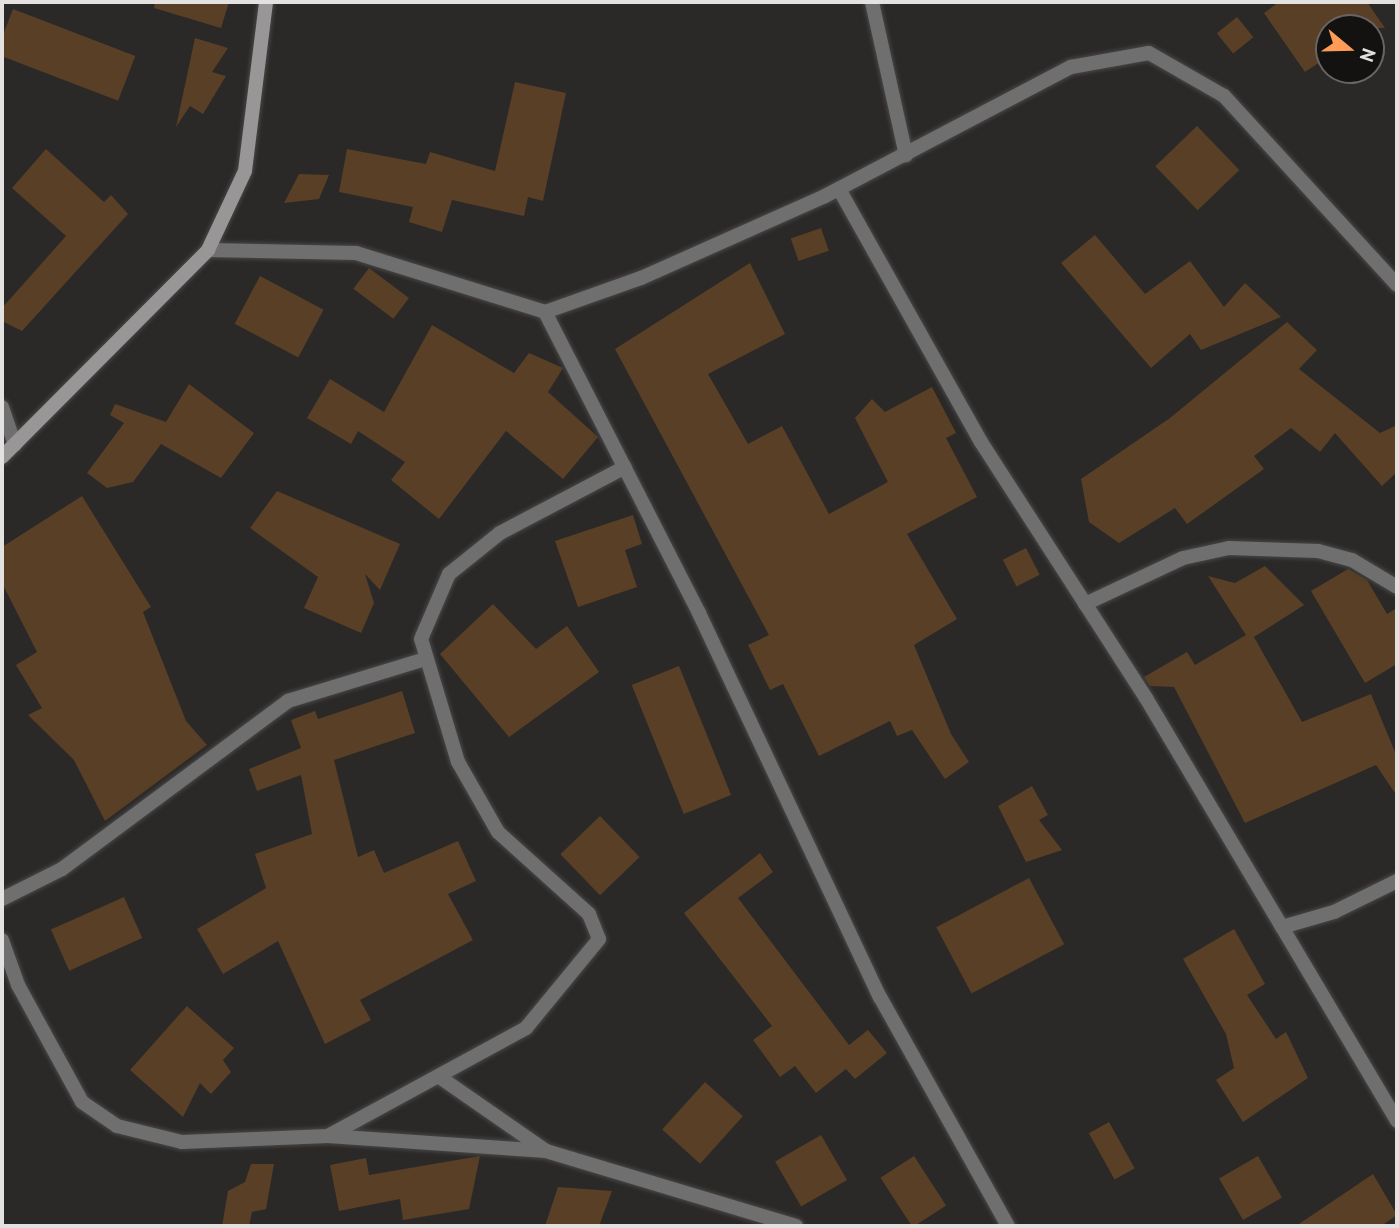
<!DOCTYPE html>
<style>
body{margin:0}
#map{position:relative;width:1399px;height:1228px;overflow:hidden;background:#2b2928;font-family:"PT Sans",sans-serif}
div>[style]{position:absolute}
.building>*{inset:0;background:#583f25;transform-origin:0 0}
.roads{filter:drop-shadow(0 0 2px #494746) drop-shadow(0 0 2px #494746)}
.street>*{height:14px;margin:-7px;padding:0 7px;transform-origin:7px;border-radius:7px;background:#706f70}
.secondary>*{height:14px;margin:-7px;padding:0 7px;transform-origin:7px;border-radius:7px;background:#989697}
span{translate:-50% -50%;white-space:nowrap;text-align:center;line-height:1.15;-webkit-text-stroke:5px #131211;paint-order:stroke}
.frame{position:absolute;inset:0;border:4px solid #e4e2e1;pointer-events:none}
.north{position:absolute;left:1315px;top:14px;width:70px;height:70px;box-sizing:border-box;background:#131211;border:2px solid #676564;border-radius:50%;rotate:109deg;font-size:19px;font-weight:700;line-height:28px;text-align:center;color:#e4e2e1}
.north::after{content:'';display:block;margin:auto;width:24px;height:32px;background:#fe9c57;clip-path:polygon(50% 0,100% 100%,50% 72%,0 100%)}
</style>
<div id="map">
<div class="building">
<div style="clip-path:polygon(155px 2px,229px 2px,221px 28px,154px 8px)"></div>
<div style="clip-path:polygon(1279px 2px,1367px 2px,1385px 28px,1329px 28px,1329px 56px,1305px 72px,1264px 13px)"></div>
<div style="left:13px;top:9px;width:131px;height:48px;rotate:21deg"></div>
<div style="left:1237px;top:17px;width:26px;height:26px;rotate:51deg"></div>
<div style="clip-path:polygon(195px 38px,228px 48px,212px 72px,226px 76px,203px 114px,190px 106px,176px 127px)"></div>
<div style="clip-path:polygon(515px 82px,566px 93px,543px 201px,528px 197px,524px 216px,452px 200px,442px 232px,409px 222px,413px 207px,339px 192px,347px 149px,426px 164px,430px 152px,495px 171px)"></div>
<div style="left:1197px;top:126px;width:61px;height:58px;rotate:46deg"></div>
<div style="clip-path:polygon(46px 149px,104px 202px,111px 195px,128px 214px,22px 331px,2px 321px,2px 308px,66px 236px,12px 188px)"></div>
<div style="clip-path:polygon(299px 174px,329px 175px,319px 199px,284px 203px)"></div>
<div style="left:821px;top:228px;width:24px;height:32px;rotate:71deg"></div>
<div style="clip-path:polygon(1095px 235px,1145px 294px,1190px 261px,1224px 307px,1245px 283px,1281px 317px,1201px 350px,1190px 334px,1151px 368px,1061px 263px)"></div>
<div style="clip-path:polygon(750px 263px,785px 334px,708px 374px,748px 444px,782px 426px,829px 514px,888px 482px,855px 418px,872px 399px,885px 412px,932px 387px,956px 433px,946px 438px,977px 497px,907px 534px,957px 619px,914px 645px,951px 734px,969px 762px,945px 779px,912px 730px,897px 736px,890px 721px,819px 756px,783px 684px,770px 690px,748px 645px,769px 635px,615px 349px)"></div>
<div style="left:369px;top:268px;width:50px;height:26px;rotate:37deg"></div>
<div style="left:260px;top:276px;width:72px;height:54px;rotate:28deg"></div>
<div style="clip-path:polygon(1287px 322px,1317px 350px,1299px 369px,1380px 433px,1397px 425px,1397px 472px,1382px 486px,1335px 433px,1320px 452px,1291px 428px,1254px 456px,1264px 469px,1187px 524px,1175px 508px,1119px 543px,1089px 522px,1081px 479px,1170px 418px)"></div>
<div style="clip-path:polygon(432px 325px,514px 373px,529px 353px,563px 368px,548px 392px,598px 437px,563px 479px,506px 431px,439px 519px,391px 480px,405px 462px,358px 431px,351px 444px,307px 418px,330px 379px,384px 412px)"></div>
<div style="clip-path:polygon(189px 384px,254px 433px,221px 478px,161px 444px,133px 482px,107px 488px,87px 473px,124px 423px,110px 415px,115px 404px,166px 422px)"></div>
<div style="clip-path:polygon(277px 491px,400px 544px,380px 590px,365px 574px,374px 603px,361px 633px,304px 608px,318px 577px,250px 528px)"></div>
<div style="clip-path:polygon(82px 496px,151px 607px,143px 612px,186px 721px,207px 745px,105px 821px,74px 760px,28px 715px,42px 708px,16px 665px,37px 652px,2px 583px,2px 547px)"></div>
<div style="clip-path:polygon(633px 515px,642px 544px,625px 550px,637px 587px,578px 607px,555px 541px)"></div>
<div style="left:1026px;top:548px;width:30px;height:26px;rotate:63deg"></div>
<div style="clip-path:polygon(1265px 566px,1304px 605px,1254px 637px,1302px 722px,1371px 694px,1397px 757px,1397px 796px,1376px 765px,1245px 823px,1174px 687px,1150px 686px,1144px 677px,1187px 652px,1195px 665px,1246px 635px,1208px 576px,1235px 583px)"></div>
<div style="clip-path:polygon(1348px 569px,1367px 580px,1387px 614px,1397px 608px,1397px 664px,1365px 683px,1311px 591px)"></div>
<div style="clip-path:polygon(493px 604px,536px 649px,567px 626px,599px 672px,509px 737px,440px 654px)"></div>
<div style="left:679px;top:666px;width:139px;height:51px;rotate:68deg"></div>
<div style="clip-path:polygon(402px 691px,415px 733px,334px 760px,358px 857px,374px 850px,384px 873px,458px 841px,476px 881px,448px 894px,473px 940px,360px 1000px,371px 1020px,325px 1044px,278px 941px,223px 974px,197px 929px,266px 888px,255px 854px,312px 834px,301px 775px,257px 791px,249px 769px,301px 748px,291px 720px,315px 711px,318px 719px)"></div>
<div style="clip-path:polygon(1032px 786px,1048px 815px,1039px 820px,1062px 850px,1026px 862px,998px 806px)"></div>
<div style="left:600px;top:816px;width:57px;height:55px;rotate:46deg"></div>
<div style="clip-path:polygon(760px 853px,773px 872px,738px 898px,849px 1045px,868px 1030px,887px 1053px,855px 1079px,846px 1069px,816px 1093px,795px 1066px,780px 1077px,753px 1040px,772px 1026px,684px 913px)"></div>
<div style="left:1029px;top:878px;width:75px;height:105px;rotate:62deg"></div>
<div style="left:124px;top:897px;width:45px;height:80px;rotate:66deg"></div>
<div style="clip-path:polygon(1234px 929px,1265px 984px,1247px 995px,1276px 1039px,1286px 1032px,1308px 1078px,1243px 1122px,1216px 1080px,1234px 1068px,1226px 1034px,1183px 959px)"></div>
<div style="clip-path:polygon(187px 1006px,234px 1048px,223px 1060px,231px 1072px,211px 1094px,200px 1083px,183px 1117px,130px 1070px)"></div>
<div style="left:705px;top:1082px;width:51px;height:64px;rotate:42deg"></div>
<div style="left:1109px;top:1122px;width:53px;height:23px;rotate:61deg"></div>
<div style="left:821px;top:1135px;width:52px;height:53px;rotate:60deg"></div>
<div style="clip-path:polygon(480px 1156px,469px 1209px,403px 1220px,400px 1199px,339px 1211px,330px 1165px,366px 1158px,369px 1175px)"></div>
<div style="left:914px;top:1156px;width:59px;height:40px;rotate:57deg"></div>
<div style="left:1258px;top:1156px;width:48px;height:45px;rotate:60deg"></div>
<div style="clip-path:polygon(251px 1164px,274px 1164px,266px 1209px,252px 1212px,249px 1226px,222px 1226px,228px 1191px,245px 1182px)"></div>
<div style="clip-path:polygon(1373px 1174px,1397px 1215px,1381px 1226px,1296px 1226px)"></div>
<div style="clip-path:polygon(558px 1187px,612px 1191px,599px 1226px,545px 1226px)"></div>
</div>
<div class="roads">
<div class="street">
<div style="left:872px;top:2px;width:157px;rotate:77.5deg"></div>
<div style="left:839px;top:189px;width:290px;rotate:60.7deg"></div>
<div style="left:981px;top:442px;width:305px;rotate:57.2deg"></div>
<div style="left:1146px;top:698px;width:492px;rotate:59.3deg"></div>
<div style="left:208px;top:250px;width:148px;rotate:1.2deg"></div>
<div style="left:356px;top:253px;width:198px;rotate:17.3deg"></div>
<div style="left:545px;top:312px;width:102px;rotate:-19.5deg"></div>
<div style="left:641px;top:278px;width:201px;rotate:-24deg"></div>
<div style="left:825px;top:196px;width:278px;rotate:-27.7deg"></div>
<div style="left:1071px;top:67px;width:79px;rotate:-10.2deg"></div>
<div style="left:1149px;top:53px;width:86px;rotate:29.8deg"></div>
<div style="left:1224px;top:96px;width:256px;rotate:47.5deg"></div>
<div style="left:545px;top:312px;width:338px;rotate:62.9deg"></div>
<div style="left:699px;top:613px;width:425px;rotate:64.8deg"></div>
<div style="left:880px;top:997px;width:262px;rotate:60.8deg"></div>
<div style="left:2px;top:407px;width:40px;rotate:71.1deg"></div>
<div style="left:1085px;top:604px;width:108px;rotate:-25.1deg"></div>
<div style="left:1183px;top:558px;width:47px;rotate:-12.3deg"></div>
<div style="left:1229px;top:548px;width:89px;rotate:1.9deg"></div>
<div style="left:1318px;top:551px;width:35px;rotate:15deg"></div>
<div style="left:1352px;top:560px;width:52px;rotate:31deg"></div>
<div style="left:2px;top:899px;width:67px;rotate:-26.6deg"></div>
<div style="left:62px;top:869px;width:282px;rotate:-36.6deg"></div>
<div style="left:288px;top:701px;width:143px;rotate:-17deg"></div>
<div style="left:1282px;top:927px;width:54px;rotate:-16.1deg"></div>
<div style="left:1334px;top:912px;width:70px;rotate:-26.2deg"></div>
<div style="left:2px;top:940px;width:48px;rotate:70.4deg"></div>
<div style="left:18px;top:985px;width:133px;rotate:61.3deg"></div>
<div style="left:82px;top:1102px;width:42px;rotate:34.4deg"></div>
<div style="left:117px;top:1126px;width:67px;rotate:13.8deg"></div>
<div style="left:182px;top:1142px;width:146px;rotate:-2.4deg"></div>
<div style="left:328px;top:1136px;width:219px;rotate:3.9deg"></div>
<div style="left:546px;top:1151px;width:261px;rotate:16.7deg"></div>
<div style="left:441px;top:1078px;width:128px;rotate:34.8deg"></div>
<div style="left:328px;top:1136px;width:226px;rotate:-28.6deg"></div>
<div style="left:526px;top:1028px;width:115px;rotate:-50.6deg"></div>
<div style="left:599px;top:939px;width:27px;rotate:-112deg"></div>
<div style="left:589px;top:914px;width:122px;rotate:-138deg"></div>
<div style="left:498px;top:832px;width:81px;rotate:-119.7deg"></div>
<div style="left:458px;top:762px;width:128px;rotate:-106.7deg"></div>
<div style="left:421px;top:639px;width:71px;rotate:-66.7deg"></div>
<div style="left:449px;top:574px;width:65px;rotate:-38.8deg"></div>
<div style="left:500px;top:533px;width:141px;rotate:-27.8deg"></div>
</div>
<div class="secondary">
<div style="left:2px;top:457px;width:292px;rotate:-45.1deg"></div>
<div style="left:208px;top:250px;width:87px;rotate:-64.9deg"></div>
<div style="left:245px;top:171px;width:170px;rotate:-82.9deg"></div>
</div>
</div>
<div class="frame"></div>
<div class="north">N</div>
</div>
